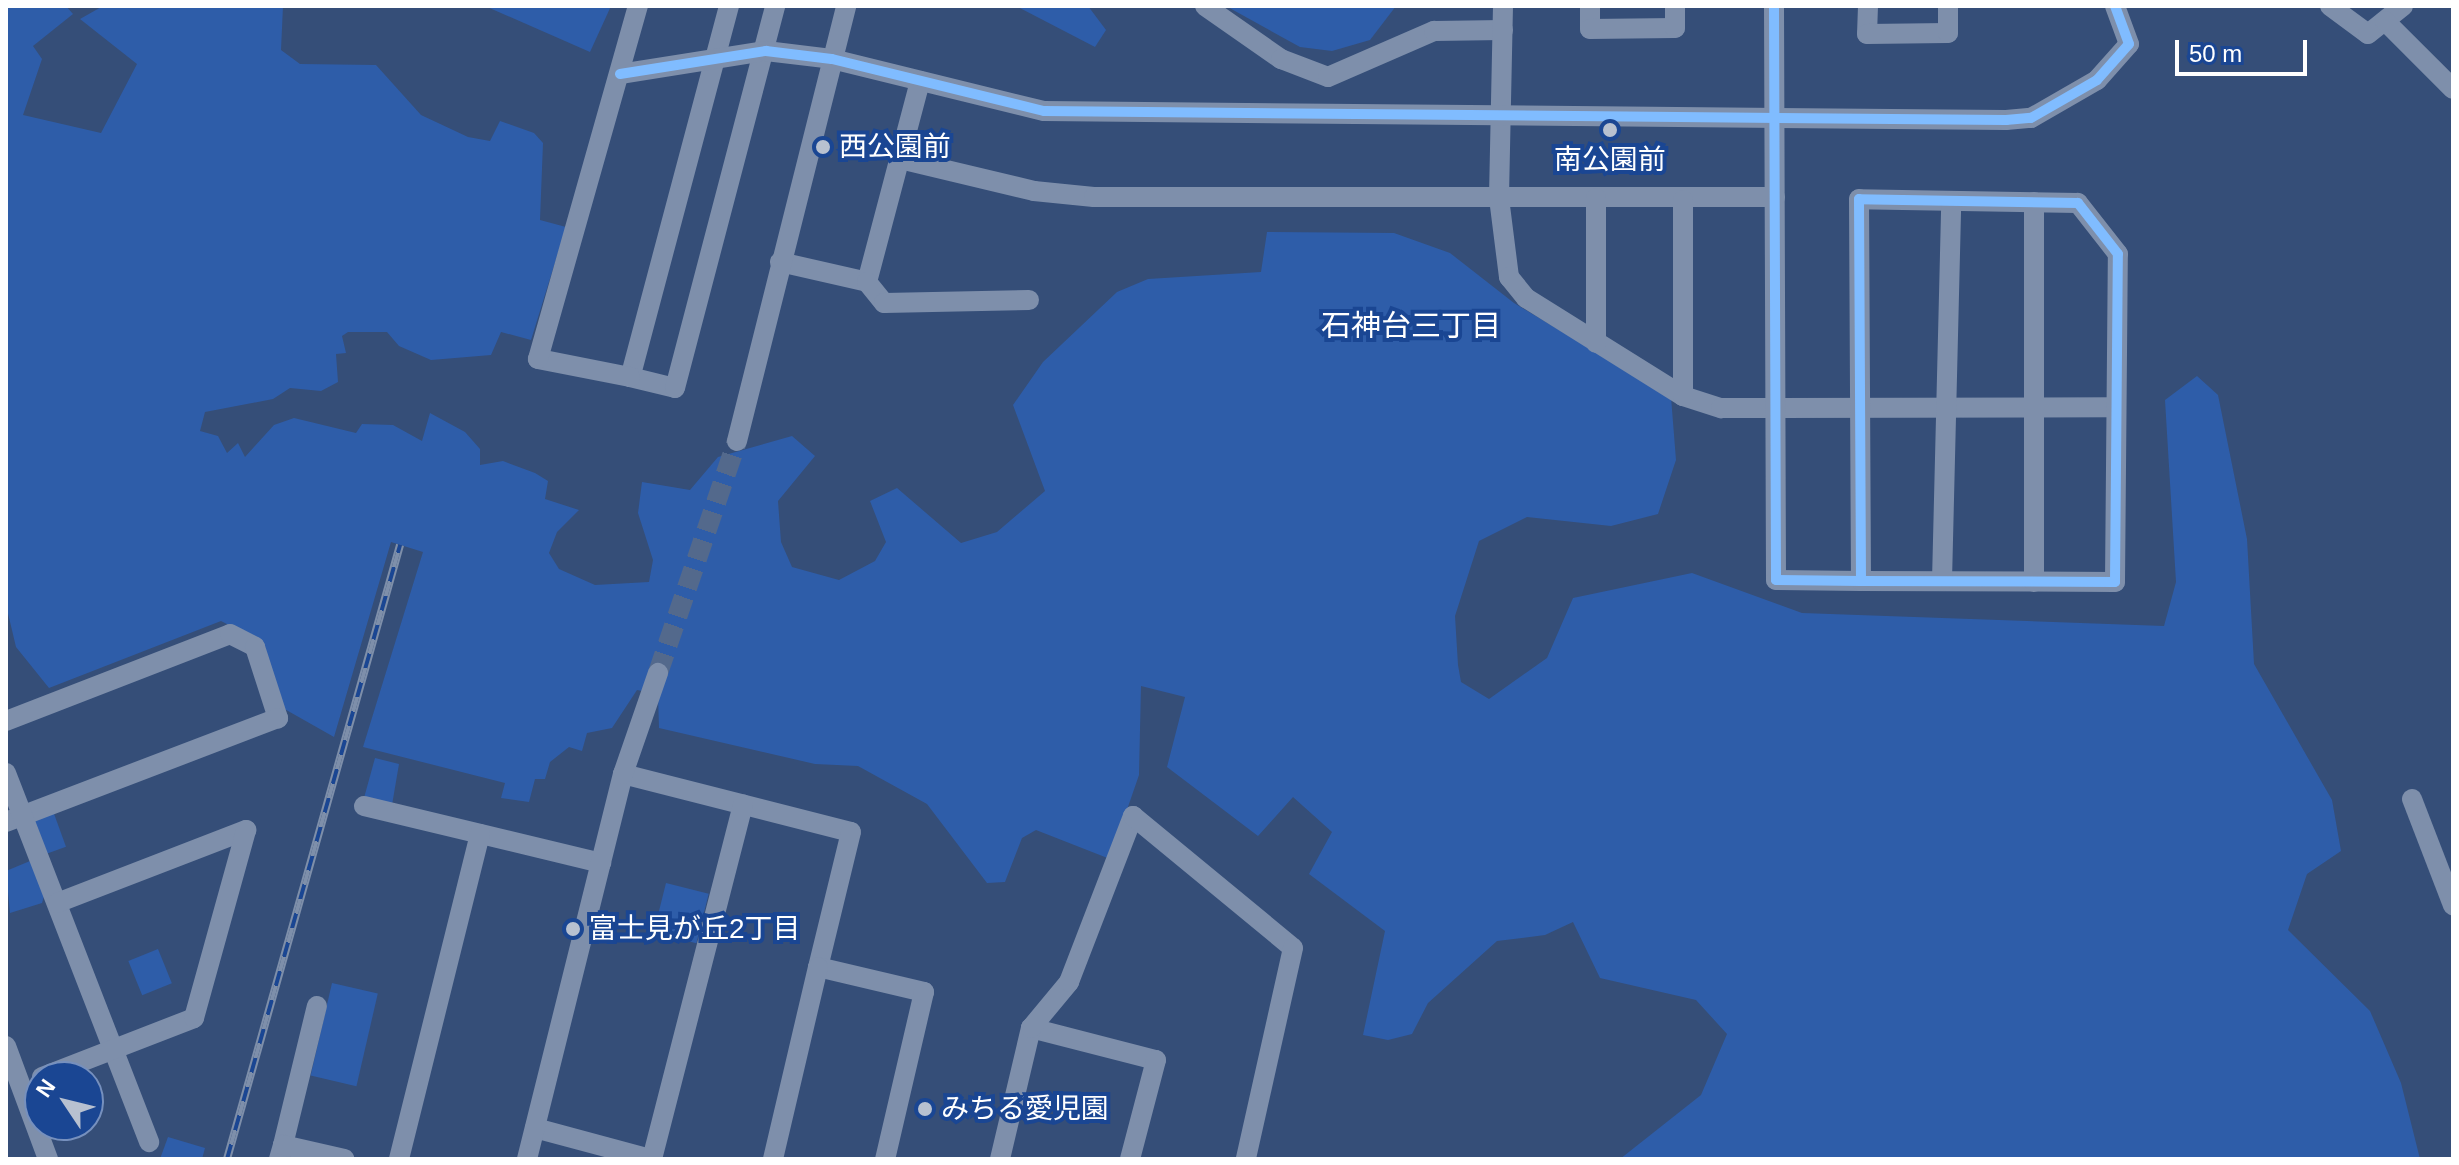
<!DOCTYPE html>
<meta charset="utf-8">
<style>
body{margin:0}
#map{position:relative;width:2459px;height:1165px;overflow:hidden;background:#354e78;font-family:Arial,"Noto Sans JP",sans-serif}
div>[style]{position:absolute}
.green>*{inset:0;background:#2e5da9;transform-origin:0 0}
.minor-tunnel>*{height:20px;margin-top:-10px;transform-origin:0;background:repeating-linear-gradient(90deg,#53698c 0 20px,transparent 0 30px)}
.minor>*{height:20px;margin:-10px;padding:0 10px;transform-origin:10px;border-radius:10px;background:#7e8fab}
.rail>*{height:8px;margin-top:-4px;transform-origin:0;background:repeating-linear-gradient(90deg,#1a4693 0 15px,#7e8faa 0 30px);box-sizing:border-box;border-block:2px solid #7e8faa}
.cycleway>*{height:10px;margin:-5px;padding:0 5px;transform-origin:5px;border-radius:5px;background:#80bcff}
.dots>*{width:22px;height:22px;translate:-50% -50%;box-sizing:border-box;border:4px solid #1a4693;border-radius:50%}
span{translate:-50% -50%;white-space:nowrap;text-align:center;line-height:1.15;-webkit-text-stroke:8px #1a4693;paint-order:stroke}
.poi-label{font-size:28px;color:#fff}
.left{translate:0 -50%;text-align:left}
.neighbourhood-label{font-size:30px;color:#fff}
.frame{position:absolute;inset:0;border:8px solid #fff;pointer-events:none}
.north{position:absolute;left:24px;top:1061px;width:80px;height:80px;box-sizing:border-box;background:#1a4693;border:2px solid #7690be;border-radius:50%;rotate:305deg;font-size:22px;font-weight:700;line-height:32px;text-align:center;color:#fff}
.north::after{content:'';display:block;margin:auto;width:28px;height:36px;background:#b8c1d0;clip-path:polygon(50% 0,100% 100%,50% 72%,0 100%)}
.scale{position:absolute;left:2175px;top:40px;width:132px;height:36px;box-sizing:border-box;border:4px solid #fff;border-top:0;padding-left:10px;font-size:24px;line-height:28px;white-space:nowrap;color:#fff;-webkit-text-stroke:6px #1a4693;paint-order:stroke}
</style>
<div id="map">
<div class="green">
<div style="clip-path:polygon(6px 6px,66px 6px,73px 14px,33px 46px,42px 59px,23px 115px,101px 133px,137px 64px,80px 19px,103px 6px,283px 6px,281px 50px,300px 64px,376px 65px,421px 115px,468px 137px,490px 141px,500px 121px,534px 133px,543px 143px,540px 220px,566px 227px,531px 340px,501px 332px,491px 355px,431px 360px,399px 346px,387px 332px,348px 332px,342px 336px,346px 353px,336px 354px,338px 382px,321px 391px,290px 388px,273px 399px,205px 412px,200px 431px,218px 436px,227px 453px,238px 443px,245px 457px,274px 425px,294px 418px,356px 433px,362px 424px,393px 425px,422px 441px,430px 413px,465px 432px,480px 449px,480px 465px,503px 461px,535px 473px,548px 481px,545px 499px,579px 510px,557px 532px,549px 553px,559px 569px,595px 585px,649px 582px,653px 560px,638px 513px,642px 482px,690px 490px,718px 457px,792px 436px,815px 456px,778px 501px,781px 542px,792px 567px,839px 580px,875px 561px,886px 542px,870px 501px,897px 488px,961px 543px,997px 532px,1045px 491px,1013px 405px,1043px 362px,1117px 292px,1148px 279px,1261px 272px,1267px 232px,1394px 233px,1450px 253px,1514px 303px,1671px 397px,1676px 460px,1658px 514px,1611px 526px,1527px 517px,1479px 541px,1455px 616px,1458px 665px,1461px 682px,1489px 699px,1547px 658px,1573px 598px,1692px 573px,1802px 613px,2164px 626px,2176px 582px,2165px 400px,2197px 376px,2218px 395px,2247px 539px,2254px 664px,2332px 800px,2341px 851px,2307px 874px,2288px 930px,2370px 1011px,2401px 1083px,2420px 1159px,1620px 1159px,1701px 1095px,1727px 1034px,1696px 1000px,1600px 978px,1573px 922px,1545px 935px,1497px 941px,1428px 1003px,1412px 1034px,1388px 1040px,1363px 1035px,1385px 931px,1309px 874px,1332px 832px,1293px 797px,1258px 836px,1167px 767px,1185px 697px,1141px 686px,1139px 775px,1110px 859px,1036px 830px,1022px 838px,1005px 882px,987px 883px,927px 804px,858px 766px,815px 764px,659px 728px,658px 694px,637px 690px,612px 728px,587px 733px,582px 751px,569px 747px,550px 762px,545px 779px,535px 779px,529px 802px,501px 798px,505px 783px,363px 747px,423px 552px,391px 542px,334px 737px,281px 707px,264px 643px,221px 621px,49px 688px,16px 647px,6px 605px)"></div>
<div style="clip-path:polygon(485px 6px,611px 6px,590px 52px)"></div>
<div style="clip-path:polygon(1016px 6px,1088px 6px,1106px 30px,1095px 47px)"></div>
<div style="clip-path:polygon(1226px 6px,1396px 6px,1370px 40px,1332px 51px,1300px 47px)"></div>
<div style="clip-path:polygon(375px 758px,399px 764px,392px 805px,364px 798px)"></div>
<div style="left:53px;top:811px;width:38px;height:25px;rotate:70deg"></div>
<div style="clip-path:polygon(30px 861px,45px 893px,42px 903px,10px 913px,6px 871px)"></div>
<div style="left:666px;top:883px;width:44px;height:51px;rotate:14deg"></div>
<div style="left:158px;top:949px;width:37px;height:32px;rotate:68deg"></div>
<div style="left:332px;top:983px;width:47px;height:95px;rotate:13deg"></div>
<div style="clip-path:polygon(168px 1137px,205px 1148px,202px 1159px,160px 1159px)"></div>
</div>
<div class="minor-tunnel">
<div style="left:658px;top:673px;width:245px;rotate:-71.2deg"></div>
</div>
<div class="minor">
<div style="left:729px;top:6px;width:384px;rotate:104.9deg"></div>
<div style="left:630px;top:377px;width:46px;rotate:13.7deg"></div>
<div style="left:675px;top:388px;width:395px;rotate:-75.3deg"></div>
<div style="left:1205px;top:6px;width:93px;rotate:34.9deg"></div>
<div style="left:1281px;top:59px;width:50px;rotate:21deg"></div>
<div style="left:1328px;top:77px;width:116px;rotate:-23.5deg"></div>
<div style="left:1434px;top:31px;width:69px;rotate:-0.8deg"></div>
<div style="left:1503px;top:6px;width:192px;rotate:91.2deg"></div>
<div style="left:1499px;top:198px;width:80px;rotate:82.8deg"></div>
<div style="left:1509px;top:277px;width:27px;rotate:51deg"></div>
<div style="left:1526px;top:298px;width:185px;rotate:32deg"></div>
<div style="left:1683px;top:396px;width:40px;rotate:18deg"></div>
<div style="left:1721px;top:408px;width:394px;rotate:-0.1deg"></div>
<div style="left:1590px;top:6px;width:23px;rotate:90deg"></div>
<div style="left:1590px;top:29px;width:85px;rotate:-0.7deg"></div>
<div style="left:1675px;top:28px;width:22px;rotate:-90deg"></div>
<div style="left:1774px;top:6px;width:574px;rotate:89.8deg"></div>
<div style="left:1776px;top:580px;width:85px;rotate:0.7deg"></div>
<div style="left:1861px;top:581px;width:254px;rotate:0.2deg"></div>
<div style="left:2115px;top:582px;width:328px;rotate:-89.5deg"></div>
<div style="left:2118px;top:254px;width:65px;rotate:-128.1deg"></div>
<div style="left:2078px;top:203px;width:219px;rotate:-179deg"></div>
<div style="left:1859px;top:199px;width:382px;rotate:89.7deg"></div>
<div style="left:1868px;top:6px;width:28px;rotate:92deg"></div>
<div style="left:1867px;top:34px;width:81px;rotate:-0.7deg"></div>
<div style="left:1948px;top:33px;width:27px;rotate:-90deg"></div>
<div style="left:2330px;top:6px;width:47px;rotate:36.4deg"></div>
<div style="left:2368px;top:34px;width:45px;rotate:-38.7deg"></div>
<div style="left:2385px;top:21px;width:96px;rotate:45deg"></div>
<div style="left:620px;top:74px;width:148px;rotate:-9deg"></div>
<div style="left:766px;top:51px;width:66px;rotate:6.9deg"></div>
<div style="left:832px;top:59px;width:218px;rotate:13.8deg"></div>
<div style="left:1044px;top:111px;width:962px;rotate:0.54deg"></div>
<div style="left:2006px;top:120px;width:25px;rotate:-5deg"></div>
<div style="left:2031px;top:118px;width:76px;rotate:-29.9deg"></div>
<div style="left:2097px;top:80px;width:48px;rotate:-48.4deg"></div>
<div style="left:2129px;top:44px;width:40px;rotate:-110.2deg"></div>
<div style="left:900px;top:159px;width:138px;rotate:13.4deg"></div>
<div style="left:1034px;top:191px;width:60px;rotate:5.7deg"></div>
<div style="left:1094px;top:197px;width:681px"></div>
<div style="left:1683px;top:200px;width:196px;rotate:90deg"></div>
<div style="left:2034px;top:202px;width:380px;rotate:90deg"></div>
<div style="left:780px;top:262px;width:89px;rotate:12.9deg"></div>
<div style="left:867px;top:282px;width:208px;rotate:-75.2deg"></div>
<div style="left:867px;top:282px;width:27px;rotate:51deg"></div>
<div style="left:884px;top:303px;width:145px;rotate:-1.2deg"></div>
<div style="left:1596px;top:343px;width:145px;rotate:-90deg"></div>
<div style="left:630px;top:377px;width:94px;rotate:-168.9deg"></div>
<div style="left:538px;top:359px;width:367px;rotate:-74.2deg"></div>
<div style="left:737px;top:441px;width:448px;rotate:-75.9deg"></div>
<div style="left:1942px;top:581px;width:380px;rotate:-88.6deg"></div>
<div style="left:6px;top:721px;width:240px;rotate:-21.2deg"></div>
<div style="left:230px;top:634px;width:28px;rotate:27deg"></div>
<div style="left:255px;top:647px;width:75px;rotate:72.1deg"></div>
<div style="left:278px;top:718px;width:291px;rotate:159.1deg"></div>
<div style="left:6px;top:773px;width:396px;rotate:68.8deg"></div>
<div style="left:623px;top:774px;width:235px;rotate:14.3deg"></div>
<div style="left:851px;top:832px;width:139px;rotate:103.7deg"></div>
<div style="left:818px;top:967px;width:109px;rotate:13.3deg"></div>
<div style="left:924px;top:992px;width:171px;rotate:103.1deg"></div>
<div style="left:2412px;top:799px;width:114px;rotate:68.9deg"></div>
<div style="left:364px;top:806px;width:244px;rotate:13.5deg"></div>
<div style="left:57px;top:903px;width:203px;rotate:-21.1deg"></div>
<div style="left:1031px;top:1028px;width:129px;rotate:14.4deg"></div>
<div style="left:1156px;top:1060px;width:102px;rotate:104.7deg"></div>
<div style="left:6px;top:1046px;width:121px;rotate:69.6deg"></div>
<div style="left:42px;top:1077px;width:163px;rotate:-21.2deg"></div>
<div style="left:194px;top:1018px;width:195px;rotate:-74.5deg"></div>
<div style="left:535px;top:1128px;width:120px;rotate:15deg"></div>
<div style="left:283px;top:1145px;width:143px;rotate:-76.3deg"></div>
<div style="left:279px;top:1159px;width:15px;rotate:-74deg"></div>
<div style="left:283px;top:1145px;width:63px;rotate:12.9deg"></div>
<div style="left:399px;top:1159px;width:335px;rotate:-76deg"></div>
<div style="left:527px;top:1159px;width:397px;rotate:-76deg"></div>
<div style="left:623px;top:774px;width:107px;rotate:-70.9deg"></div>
<div style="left:652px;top:1159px;width:366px;rotate:-75.6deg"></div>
<div style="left:773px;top:1159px;width:197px;rotate:-76.8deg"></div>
<div style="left:1000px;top:1159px;width:135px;rotate:-76.7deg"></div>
<div style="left:1031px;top:1028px;width:60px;rotate:-50.4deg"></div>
<div style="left:1069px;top:982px;width:178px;rotate:-68.9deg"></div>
<div style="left:1133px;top:816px;width:207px;rotate:39.5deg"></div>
<div style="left:1293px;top:948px;width:216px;rotate:102.6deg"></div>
</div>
<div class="rail">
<div style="left:227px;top:1159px;width:638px;rotate:-74.26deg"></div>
</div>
<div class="cycleway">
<div style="left:1774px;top:6px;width:574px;rotate:89.8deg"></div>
<div style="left:1776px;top:580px;width:85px;rotate:0.7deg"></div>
<div style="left:1861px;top:581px;width:254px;rotate:0.2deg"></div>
<div style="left:2115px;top:582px;width:328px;rotate:-89.5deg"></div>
<div style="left:2118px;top:254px;width:65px;rotate:-128.1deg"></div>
<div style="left:2078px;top:203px;width:219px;rotate:-179deg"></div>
<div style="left:1859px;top:199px;width:382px;rotate:89.7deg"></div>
<div style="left:620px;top:74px;width:148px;rotate:-9deg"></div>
<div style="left:766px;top:51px;width:66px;rotate:6.9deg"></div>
<div style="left:832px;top:59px;width:218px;rotate:13.8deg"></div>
<div style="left:1044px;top:111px;width:962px;rotate:0.54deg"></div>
<div style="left:2006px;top:120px;width:25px;rotate:-5deg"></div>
<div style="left:2031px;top:118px;width:76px;rotate:-29.9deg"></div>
<div style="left:2097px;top:80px;width:48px;rotate:-48.4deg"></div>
<div style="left:2129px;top:44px;width:40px;rotate:-110.2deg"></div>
</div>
<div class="dots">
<div style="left:1610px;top:130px;background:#b8c1d0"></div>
<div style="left:823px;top:147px;background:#b8c1d0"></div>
<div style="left:573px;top:929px;background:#b8c1d0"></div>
<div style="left:925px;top:1109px;background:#b8c1d0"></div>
</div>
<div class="poi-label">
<span class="left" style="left:839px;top:147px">西公園前</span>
<span style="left:1610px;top:160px">南公園前</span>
<span class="left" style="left:589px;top:929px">富士見が丘2丁目</span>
<span class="left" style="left:941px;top:1109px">みちる愛児園</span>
</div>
<div class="neighbourhood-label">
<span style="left:1411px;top:326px">石神台三丁目</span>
</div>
<div class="frame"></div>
<div class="north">N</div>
<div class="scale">50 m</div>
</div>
